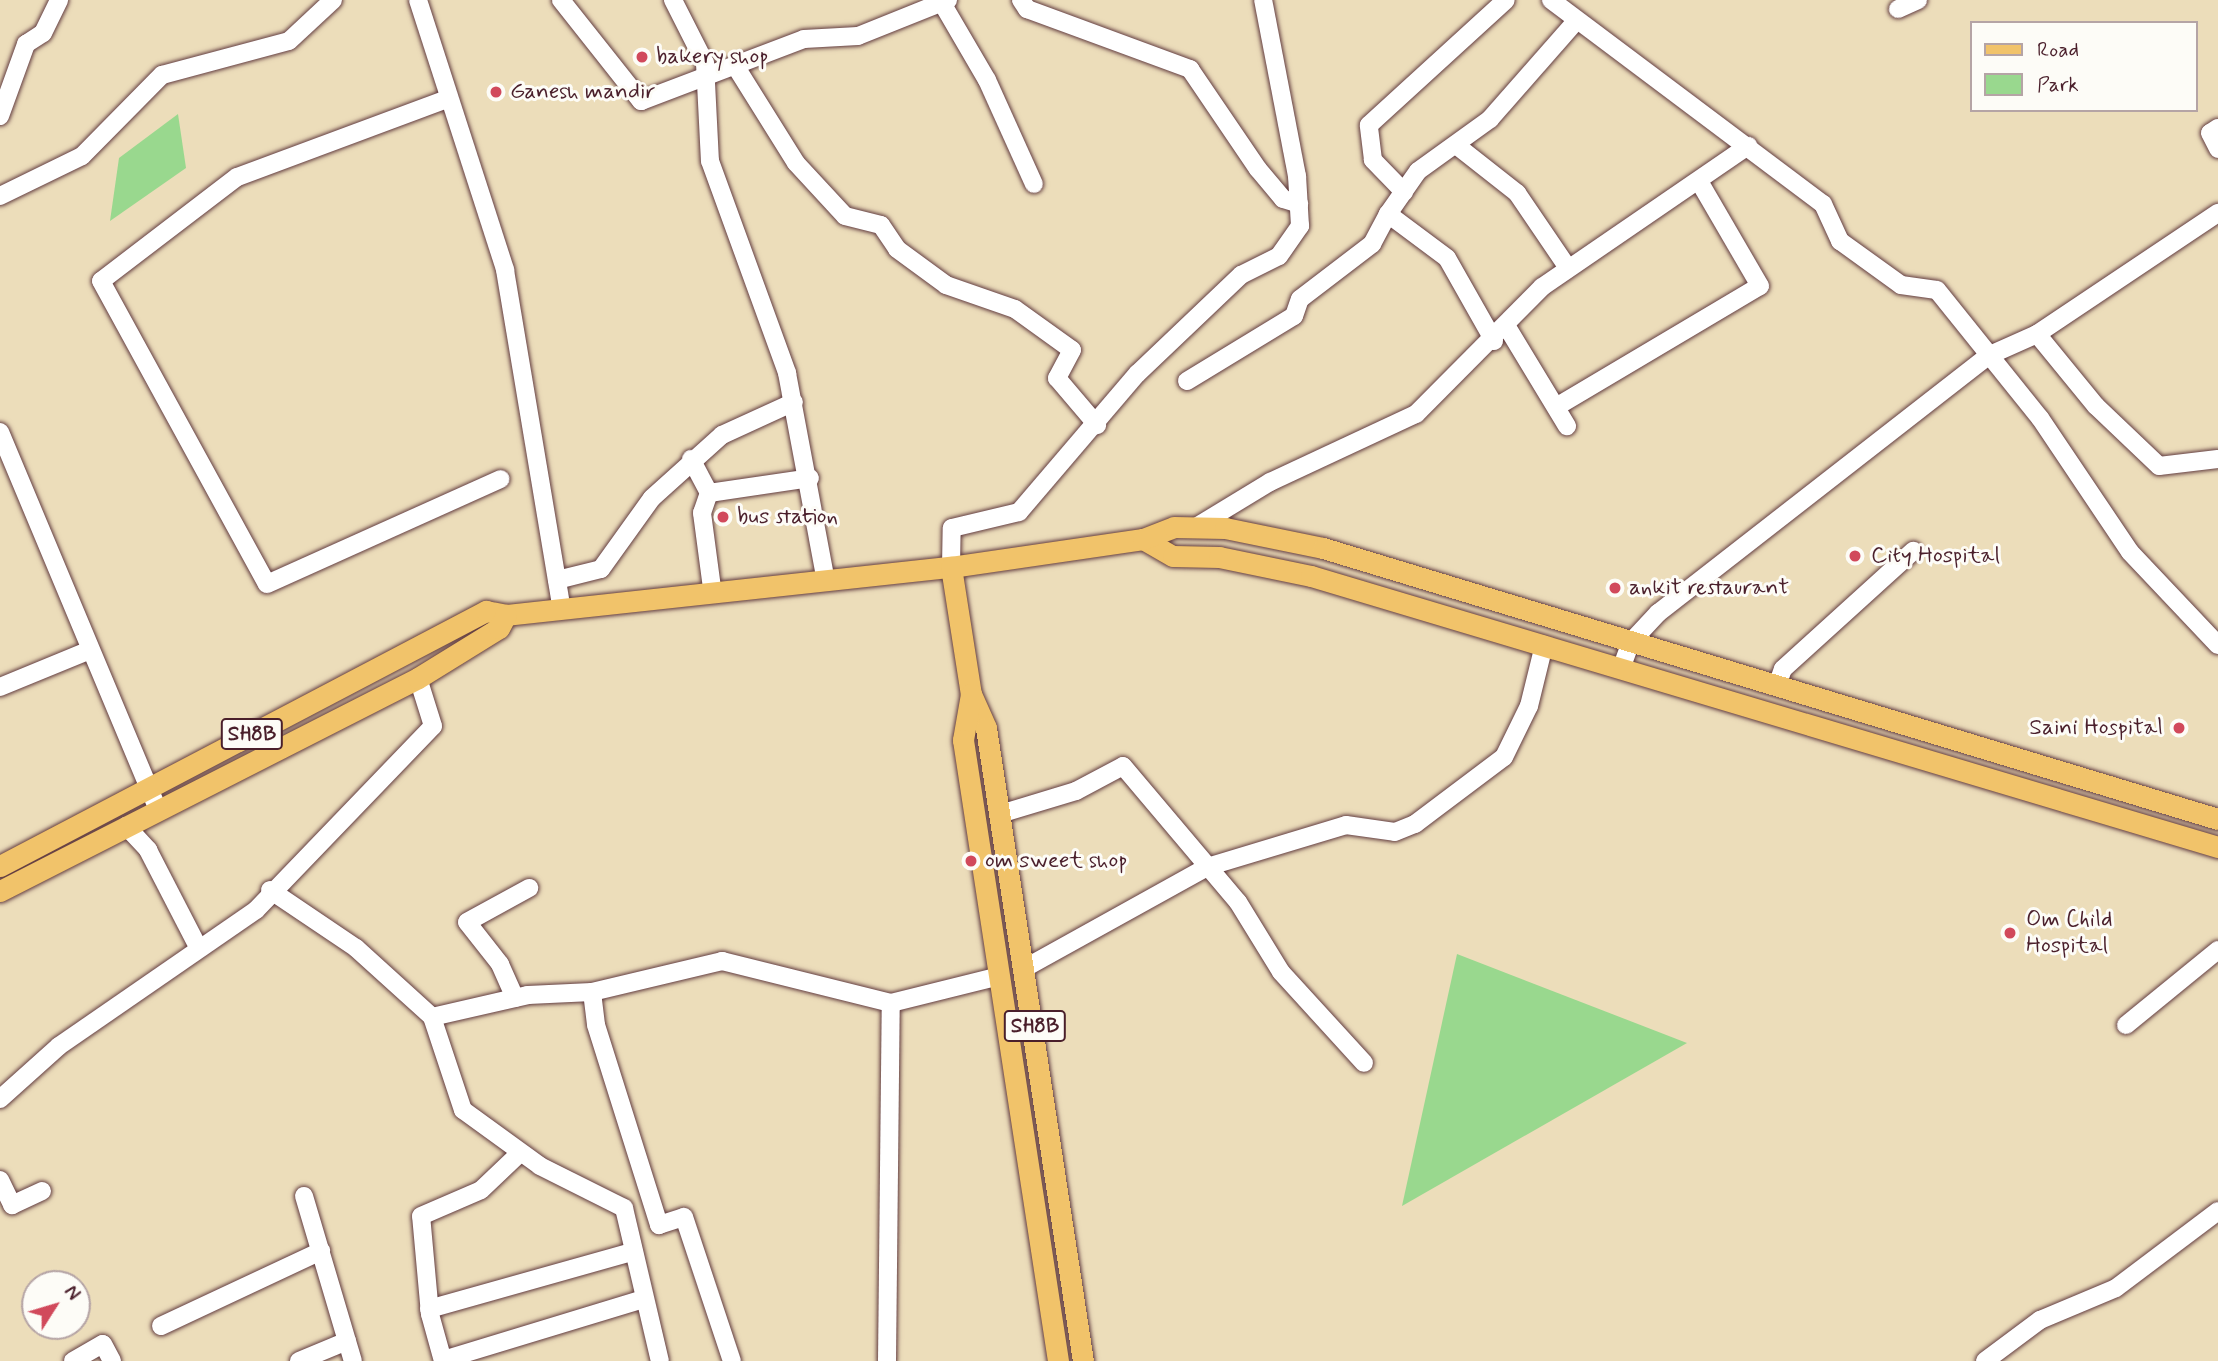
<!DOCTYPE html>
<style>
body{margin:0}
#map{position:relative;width:2218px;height:1361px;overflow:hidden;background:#ecddba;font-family:Mynerve,sans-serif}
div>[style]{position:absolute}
.green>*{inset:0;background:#99d88e}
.roads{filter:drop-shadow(0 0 2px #623c40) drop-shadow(0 0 2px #623c40)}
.minor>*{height:18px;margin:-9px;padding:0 9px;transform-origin:9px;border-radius:9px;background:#fff}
.major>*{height:21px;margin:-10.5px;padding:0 10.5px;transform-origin:10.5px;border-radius:10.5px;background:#f1c36a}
.dots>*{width:19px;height:19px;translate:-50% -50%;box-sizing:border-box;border:4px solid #fdfcf7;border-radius:50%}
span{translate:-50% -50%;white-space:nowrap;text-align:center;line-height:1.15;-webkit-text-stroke:6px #fdfcf7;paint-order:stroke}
.shield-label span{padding:2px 5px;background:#fdfcf7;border:2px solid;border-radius:5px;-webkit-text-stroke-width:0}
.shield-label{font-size:21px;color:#4a1f2b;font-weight:700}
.poi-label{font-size:23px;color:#4a1f2b}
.left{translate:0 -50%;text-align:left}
.right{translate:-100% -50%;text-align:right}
.legend{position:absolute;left:1970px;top:21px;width:228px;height:91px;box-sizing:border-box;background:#fdfcf7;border:2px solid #b5a4a5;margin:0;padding:9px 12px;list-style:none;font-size:21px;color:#4a1f2b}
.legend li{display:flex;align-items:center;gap:14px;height:35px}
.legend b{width:35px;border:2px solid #b5a4a5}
.north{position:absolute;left:21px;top:1270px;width:70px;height:70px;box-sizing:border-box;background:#fdfcf7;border:2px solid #b5a4a5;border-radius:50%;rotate:53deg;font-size:19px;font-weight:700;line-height:28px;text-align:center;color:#4a1f2b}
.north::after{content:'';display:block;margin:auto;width:24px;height:32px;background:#d1495b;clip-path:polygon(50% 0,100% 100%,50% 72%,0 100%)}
</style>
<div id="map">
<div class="green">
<div style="clip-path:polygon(178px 114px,186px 168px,110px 221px,119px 158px)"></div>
<div style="clip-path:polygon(1457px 954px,1687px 1043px,1402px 1206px)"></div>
</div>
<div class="roads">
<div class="minor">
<div style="left:418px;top:0;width:284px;rotate:72.1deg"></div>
<div style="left:505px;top:270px;width:340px;rotate:80.5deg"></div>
<div style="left:561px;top:0;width:129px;rotate:51.6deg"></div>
<div style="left:641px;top:101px;width:174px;rotate:-20.8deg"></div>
<div style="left:804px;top:39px;width:54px;rotate:-3.2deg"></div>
<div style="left:858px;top:36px;width:97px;rotate:-21.8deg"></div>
<div style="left:673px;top:0;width:71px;rotate:63.1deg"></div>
<div style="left:705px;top:63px;width:98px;rotate:87.1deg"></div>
<div style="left:710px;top:161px;width:226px;rotate:70deg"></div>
<div style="left:787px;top:373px;width:207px;rotate:79.4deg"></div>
<div style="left:1021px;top:0;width:11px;rotate:56deg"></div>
<div style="left:1027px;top:9px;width:174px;rotate:20.2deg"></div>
<div style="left:1190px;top:69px;width:121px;rotate:55.8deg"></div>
<div style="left:1258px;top:169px;width:39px;rotate:50deg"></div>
<div style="left:1283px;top:199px;width:17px;rotate:17deg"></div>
<div style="left:1551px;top:0;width:340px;rotate:36.9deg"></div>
<div style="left:1823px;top:204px;width:41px;rotate:65.3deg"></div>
<div style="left:1840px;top:241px;width:75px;rotate:35.8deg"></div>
<div style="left:1901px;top:285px;width:36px;rotate:8deg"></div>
<div style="left:1937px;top:290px;width:164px;rotate:51.2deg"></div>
<div style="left:2040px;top:418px;width:161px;rotate:56.1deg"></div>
<div style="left:2130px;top:552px;width:128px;rotate:46.6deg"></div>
<div style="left:942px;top:3px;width:89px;rotate:59.7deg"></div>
<div style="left:987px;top:80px;width:114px;rotate:65.7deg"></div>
<div style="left:1898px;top:9px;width:22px;rotate:-24deg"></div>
<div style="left:736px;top:67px;width:113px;rotate:58deg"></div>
<div style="left:796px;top:163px;width:72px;rotate:47.2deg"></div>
<div style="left:845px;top:216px;width:37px;rotate:14deg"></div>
<div style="left:881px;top:225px;width:29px;rotate:56deg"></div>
<div style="left:897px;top:249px;width:61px;rotate:36.3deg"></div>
<div style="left:946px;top:285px;width:73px;rotate:19.2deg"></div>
<div style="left:1015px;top:309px;width:70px;rotate:35.7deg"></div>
<div style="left:1072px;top:350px;width:32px;rotate:118deg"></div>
<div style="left:1057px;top:378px;width:62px;rotate:49.6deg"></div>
<div style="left:447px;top:99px;width:224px;rotate:159.6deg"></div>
<div style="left:237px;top:177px;width:171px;rotate:142.6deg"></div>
<div style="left:101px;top:281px;width:345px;rotate:61.3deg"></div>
<div style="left:267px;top:584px;width:256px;rotate:-24.2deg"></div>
<div style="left:0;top:116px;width:77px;rotate:-70.1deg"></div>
<div style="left:26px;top:44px;width:20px;rotate:-33deg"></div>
<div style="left:43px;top:33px;width:37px;rotate:-64deg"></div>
<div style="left:2218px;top:128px;width:9px;rotate:148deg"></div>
<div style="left:2210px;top:133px;width:18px;rotate:63deg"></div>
<div style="left:1456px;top:145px;width:78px;rotate:38.2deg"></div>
<div style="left:1517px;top:193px;width:91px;rotate:55.8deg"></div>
<div style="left:1404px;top:192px;width:45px;rotate:-134.1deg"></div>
<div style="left:1373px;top:160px;width:35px;rotate:-97deg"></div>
<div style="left:1369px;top:125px;width:185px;rotate:-42.4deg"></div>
<div style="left:0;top:196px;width:91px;rotate:-26deg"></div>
<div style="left:82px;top:156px;width:114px;rotate:-45.4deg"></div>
<div style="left:162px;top:75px;width:131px;rotate:-15deg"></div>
<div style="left:289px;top:41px;width:60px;rotate:-43deg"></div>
<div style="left:1507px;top:327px;width:116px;rotate:58.8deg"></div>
<div style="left:2037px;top:334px;width:93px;rotate:50.7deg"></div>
<div style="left:2096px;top:406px;width:87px;rotate:43.6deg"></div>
<div style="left:2159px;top:466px;width:59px;rotate:-6.8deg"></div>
<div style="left:1494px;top:341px;width:95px;rotate:-119.5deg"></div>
<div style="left:1447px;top:258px;width:74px;rotate:-143.3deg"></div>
<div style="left:1388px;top:214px;width:52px;rotate:-55.1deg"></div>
<div style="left:1418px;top:171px;width:89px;rotate:-35.8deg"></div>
<div style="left:1490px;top:119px;width:130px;rotate:-48.7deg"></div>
<div style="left:1187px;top:381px;width:125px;rotate:-31.3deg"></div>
<div style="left:1294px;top:316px;width:18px;rotate:-71deg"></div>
<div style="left:1300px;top:299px;width:91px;rotate:-37.4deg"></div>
<div style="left:1372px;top:244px;width:34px;rotate:-62deg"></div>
<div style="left:1556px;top:407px;width:237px;rotate:-30.7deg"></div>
<div style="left:1760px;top:286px;width:121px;rotate:-120.2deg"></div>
<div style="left:0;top:432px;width:410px;rotate:67.3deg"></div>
<div style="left:691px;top:459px;width:38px;rotate:62deg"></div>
<div style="left:1196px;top:527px;width:87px;rotate:-31.3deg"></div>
<div style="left:1270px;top:482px;width:161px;rotate:-25deg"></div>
<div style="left:1416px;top:414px;width:179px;rotate:-45.2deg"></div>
<div style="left:1542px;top:287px;width:250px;rotate:-34.4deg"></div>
<div style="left:951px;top:567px;width:39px;rotate:-89deg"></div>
<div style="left:952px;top:528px;width:69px;rotate:-13.4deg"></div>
<div style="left:1019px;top:512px;width:182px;rotate:-49.5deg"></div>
<div style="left:1137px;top:374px;width:144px;rotate:-43.6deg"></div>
<div style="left:1241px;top:275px;width:42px;rotate:-26.6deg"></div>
<div style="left:1279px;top:256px;width:37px;rotate:-55deg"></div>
<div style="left:1300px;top:226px;width:50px;rotate:-93.4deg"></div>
<div style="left:1297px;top:176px;width:179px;rotate:-100.9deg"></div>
<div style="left:557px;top:580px;width:45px;rotate:-14deg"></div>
<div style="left:601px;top:569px;width:87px;rotate:-54.3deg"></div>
<div style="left:652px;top:498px;width:94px;rotate:-42deg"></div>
<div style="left:722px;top:435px;width:79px;rotate:-24.6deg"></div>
<div style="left:712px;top:588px;width:76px;rotate:-97.6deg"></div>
<div style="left:702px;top:513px;width:21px;rotate:-71deg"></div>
<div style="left:709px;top:493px;width:102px;rotate:-8.4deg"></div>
<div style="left:1621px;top:669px;width:29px;rotate:-70deg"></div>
<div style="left:1631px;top:642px;width:40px;rotate:-47deg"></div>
<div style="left:1658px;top:613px;width:420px;rotate:-37.9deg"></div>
<div style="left:1990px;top:355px;width:51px;rotate:-24.1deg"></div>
<div style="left:2037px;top:334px;width:218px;rotate:-33.8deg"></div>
<div style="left:1777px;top:686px;width:18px;rotate:-71deg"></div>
<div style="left:1783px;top:669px;width:176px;rotate:-42.2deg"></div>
<div style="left:0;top:687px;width:97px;rotate:-22.3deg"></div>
<div style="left:1000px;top:814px;width:79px;rotate:-16.8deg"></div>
<div style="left:1076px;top:791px;width:53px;rotate:-28deg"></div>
<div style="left:1123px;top:766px;width:178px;rotate:49.8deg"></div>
<div style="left:1238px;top:902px;width:82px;rotate:58.4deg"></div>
<div style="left:1281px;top:972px;width:123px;rotate:47.6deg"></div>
<div style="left:126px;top:826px;width:33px;rotate:47deg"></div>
<div style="left:148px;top:850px;width:111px;rotate:62.7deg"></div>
<div style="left:270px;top:890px;width:104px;rotate:34deg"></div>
<div style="left:356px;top:948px;width:103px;rotate:42.2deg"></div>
<div style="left:432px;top:1017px;width:98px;rotate:71.6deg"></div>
<div style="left:463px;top:1110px;width:95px;rotate:36deg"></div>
<div style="left:540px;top:1166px;width:94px;rotate:26.6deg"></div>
<div style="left:624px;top:1208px;width:157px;rotate:76.8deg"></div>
<div style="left:1025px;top:968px;width:208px;rotate:-29deg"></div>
<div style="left:1207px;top:867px;width:145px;rotate:-16.8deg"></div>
<div style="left:1346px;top:825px;width:49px;rotate:8.1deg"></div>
<div style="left:1395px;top:832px;width:22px;rotate:-22deg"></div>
<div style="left:1415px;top:824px;width:111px;rotate:-37deg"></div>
<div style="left:1504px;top:757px;width:57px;rotate:-63.9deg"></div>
<div style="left:1529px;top:706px;width:63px;rotate:-76.2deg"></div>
<div style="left:592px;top:992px;width:33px;rotate:83deg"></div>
<div style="left:596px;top:1025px;width:210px;rotate:72.5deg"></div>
<div style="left:659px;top:1225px;width:26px;rotate:-18deg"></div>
<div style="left:684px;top:1217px;width:152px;rotate:71.6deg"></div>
<div style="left:515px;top:998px;width:37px;rotate:-114deg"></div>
<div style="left:500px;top:964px;width:53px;rotate:-128.2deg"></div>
<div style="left:467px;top:922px;width:71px;rotate:-28.7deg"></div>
<div style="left:432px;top:1017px;width:98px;rotate:-12.9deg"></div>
<div style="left:528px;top:995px;width:64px;rotate:-2.7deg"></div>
<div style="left:592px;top:992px;width:134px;rotate:-13.4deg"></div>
<div style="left:722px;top:961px;width:174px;rotate:14deg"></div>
<div style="left:891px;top:1003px;width:111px;rotate:-14deg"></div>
<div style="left:2126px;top:1025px;width:119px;rotate:-39.2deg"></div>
<div style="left:0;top:1099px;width:79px;rotate:-41.9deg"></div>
<div style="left:59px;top:1046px;width:239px;rotate:-34.6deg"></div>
<div style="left:256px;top:910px;width:255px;rotate:-46.1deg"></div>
<div style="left:433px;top:726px;width:50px;rotate:-107.4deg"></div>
<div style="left:0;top:1180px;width:28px;rotate:64deg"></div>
<div style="left:12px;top:1205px;width:33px;rotate:-25deg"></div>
<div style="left:304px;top:1196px;width:172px;rotate:73.5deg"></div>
<div style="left:429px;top:1309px;width:211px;rotate:-15.7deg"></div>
<div style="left:161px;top:1326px;width:177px;rotate:-25.1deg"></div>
<div style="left:443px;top:1360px;width:210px;rotate:-16.9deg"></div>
<div style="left:73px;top:1361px;width:34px;rotate:-30deg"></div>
<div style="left:103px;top:1344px;width:19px;rotate:62deg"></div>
<div style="left:299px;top:1361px;width:52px;rotate:-22.6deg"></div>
<div style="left:443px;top:1361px;width:49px;rotate:-105.5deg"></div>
<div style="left:430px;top:1314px;width:98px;rotate:-95.2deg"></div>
<div style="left:421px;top:1216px;width:65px;rotate:-23.4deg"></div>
<div style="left:481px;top:1190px;width:54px;rotate:-43.5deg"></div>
<div style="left:887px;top:1361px;width:358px;rotate:-89.4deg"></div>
<div style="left:1985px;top:1361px;width:69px;rotate:-36.7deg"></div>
<div style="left:2040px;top:1320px;width:82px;rotate:-22.8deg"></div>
<div style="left:2116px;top:1288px;width:128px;rotate:-37deg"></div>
</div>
<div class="major">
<div style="left:1143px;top:539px;width:34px;rotate:30deg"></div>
<div style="left:1173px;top:556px;width:46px;rotate:1.2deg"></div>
<div style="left:1219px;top:557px;width:94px;rotate:11.7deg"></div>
<div style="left:1311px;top:576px;width:947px;rotate:16.64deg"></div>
<div style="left:951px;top:567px;width:129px;rotate:81.1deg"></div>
<div style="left:971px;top:694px;width:37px;rotate:66deg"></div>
<div style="left:986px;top:728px;width:640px;rotate:81.29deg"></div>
<div style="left:971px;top:694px;width:47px;rotate:99.9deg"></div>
<div style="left:963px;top:740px;width:628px;rotate:81.3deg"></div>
<div style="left:0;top:866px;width:549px;rotate:-27.69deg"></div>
<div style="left:486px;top:611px;width:20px;rotate:11deg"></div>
<div style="left:506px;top:615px;width:448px;rotate:-6.2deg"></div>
<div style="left:951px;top:567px;width:194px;rotate:-8.3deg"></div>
<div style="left:1143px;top:539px;width:33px;rotate:-21deg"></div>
<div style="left:1174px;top:527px;width:51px;rotate:1.1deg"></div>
<div style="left:1225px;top:528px;width:100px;rotate:11.5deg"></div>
<div style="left:1323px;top:548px;width:935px;rotate:16.85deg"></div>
<div style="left:0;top:891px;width:469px;rotate:-27deg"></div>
<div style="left:418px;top:678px;width:95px;rotate:-31.7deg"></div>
<div style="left:499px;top:628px;width:15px;rotate:-62deg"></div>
</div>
</div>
<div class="dots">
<div style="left:642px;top:57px;background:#d1495b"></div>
<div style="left:496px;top:92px;background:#d1495b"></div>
<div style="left:723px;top:517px;background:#d1495b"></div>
<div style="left:1855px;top:556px;background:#d1495b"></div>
<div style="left:1615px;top:588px;background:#d1495b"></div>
<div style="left:2179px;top:728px;background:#d1495b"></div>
<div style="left:971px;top:861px;background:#d1495b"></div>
<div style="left:2010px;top:933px;background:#d1495b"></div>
</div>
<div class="shield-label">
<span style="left:252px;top:734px">SH8B</span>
<span style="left:1035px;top:1026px">SH8B</span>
</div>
<div class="poi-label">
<span class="left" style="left:656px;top:57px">bakery shop</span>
<span class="left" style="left:510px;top:92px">Ganesh mandir</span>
<span class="left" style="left:737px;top:517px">bus station</span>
<span class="left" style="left:1871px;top:556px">City Hospital</span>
<span class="left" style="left:1629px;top:588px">ankit restaurant</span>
<span class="right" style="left:2163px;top:728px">Saini Hospital</span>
<span class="left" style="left:985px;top:861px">om sweet shop</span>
<span class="left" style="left:2026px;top:933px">Om Child<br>Hospital</span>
</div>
<ul class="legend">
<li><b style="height:9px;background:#f1c36a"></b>Road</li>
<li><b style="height:19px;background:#99d88e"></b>Park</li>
</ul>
<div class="north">N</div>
</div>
